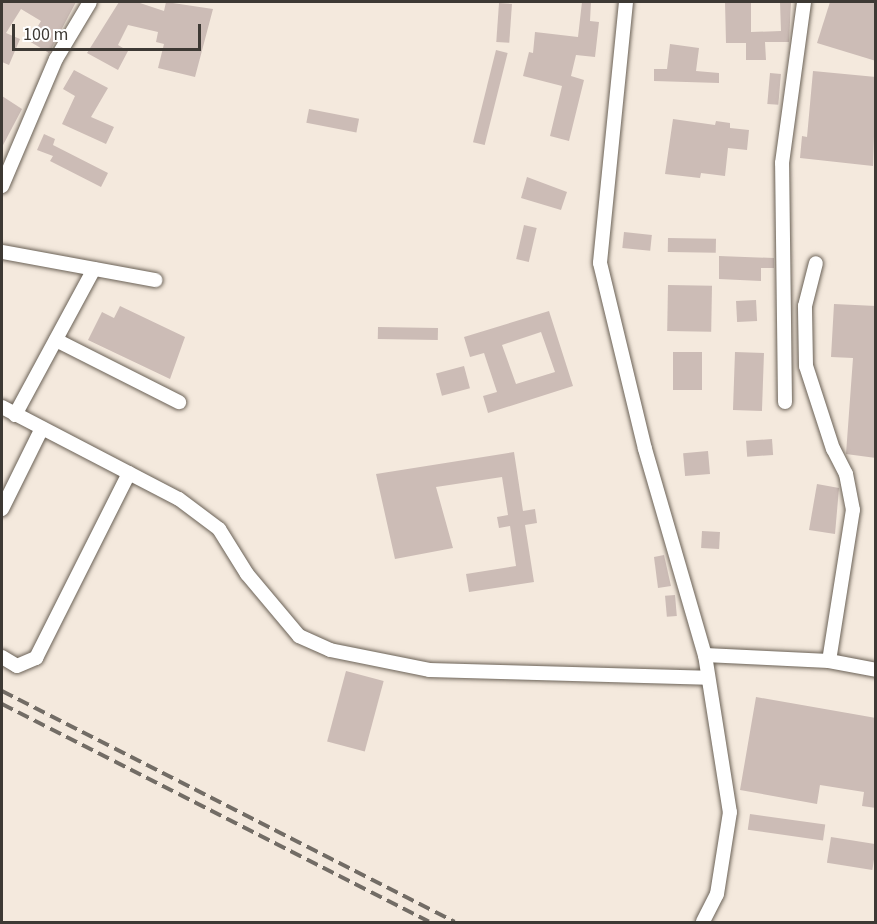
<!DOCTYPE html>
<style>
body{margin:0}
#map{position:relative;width:877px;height:924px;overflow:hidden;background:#f4e9dd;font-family:"Source Sans 3",sans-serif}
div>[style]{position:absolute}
.building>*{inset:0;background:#ccbcb6;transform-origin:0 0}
.roads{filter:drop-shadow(0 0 2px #6a6156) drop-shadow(0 0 2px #6a6156)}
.minor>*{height:14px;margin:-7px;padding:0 7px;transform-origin:7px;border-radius:7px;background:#fff}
.rail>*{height:4px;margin-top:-2px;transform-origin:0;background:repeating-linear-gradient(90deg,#726c65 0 12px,transparent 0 18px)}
span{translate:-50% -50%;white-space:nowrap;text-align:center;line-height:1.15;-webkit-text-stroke:4.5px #fff;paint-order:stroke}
.frame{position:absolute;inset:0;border:3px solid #3d3934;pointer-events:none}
.scale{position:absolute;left:12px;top:24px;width:189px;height:27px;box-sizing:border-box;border:3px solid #3d3934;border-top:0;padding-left:8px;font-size:18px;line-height:21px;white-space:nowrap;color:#3d3934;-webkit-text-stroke:4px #fff;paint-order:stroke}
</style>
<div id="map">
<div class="building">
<div style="clip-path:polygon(2px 2px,76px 2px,49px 53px,29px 41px,41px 21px,21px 9px,6px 33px,20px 39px,9px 65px,2px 62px)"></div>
<div style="clip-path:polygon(119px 2px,137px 2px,164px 11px,166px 2px,213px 9px,195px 77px,158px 68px,164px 44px,156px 42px,158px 32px,128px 25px,118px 45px,128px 51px,118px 70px,87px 53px)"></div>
<div style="clip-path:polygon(582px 2px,591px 2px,590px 21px,599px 22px,595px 57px,576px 55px,571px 76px,584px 80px,569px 141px,550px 136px,562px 86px,523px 76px,529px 52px,533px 53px,535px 32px,578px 37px)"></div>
<div style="clip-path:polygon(725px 2px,751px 2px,751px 32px,781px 31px,780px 2px,791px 2px,789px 42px,765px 42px,766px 60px,746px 60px,746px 43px,726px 43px)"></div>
<div style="clip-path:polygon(830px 2px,876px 2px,876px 61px,817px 43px)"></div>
<div style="left:499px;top:3px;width:13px;height:39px;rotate:4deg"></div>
<div style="clip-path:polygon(670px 44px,699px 48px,696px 71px,719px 73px,719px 83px,654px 81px,654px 69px,667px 69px)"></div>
<div style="left:496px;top:50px;width:12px;height:95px;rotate:14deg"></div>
<div style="clip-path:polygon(74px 70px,108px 88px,91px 117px,114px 127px,106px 144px,62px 124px,75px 96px,63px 89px)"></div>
<div style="clip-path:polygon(813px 71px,876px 77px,873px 166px,800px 158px,802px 136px,807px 137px)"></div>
<div style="left:770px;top:73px;width:11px;height:31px;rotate:5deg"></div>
<div style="clip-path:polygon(2px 96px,22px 109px,2px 147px)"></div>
<div style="left:309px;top:109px;width:51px;height:14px;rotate:11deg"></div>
<div style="clip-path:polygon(673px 119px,715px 125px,716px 121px,730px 123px,730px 128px,749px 130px,747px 150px,728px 148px,725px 176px,701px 173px,700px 178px,665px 174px)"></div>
<div style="clip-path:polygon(44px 134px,55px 139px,53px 145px,108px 173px,101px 187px,50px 161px,53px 156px,37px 150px)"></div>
<div style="clip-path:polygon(527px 177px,567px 192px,561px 210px,521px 198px)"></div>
<div style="left:524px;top:225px;width:13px;height:35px;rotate:13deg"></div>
<div style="left:624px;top:232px;width:28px;height:16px;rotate:6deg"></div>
<div style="left:668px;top:238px;width:48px;height:14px;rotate:1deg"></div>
<div style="clip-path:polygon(719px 256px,774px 258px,774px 268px,761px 268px,761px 281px,719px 279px)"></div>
<div style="left:668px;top:285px;width:44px;height:46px;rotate:1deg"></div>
<div style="left:756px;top:300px;width:21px;height:20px;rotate:87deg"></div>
<div style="clip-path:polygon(834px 304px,876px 306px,876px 458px,846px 454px,853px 358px,831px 357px)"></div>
<div style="clip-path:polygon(120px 306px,185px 337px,170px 379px,88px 340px,102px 312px,114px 318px)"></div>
<div style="clip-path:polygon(evenodd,549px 311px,573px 386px,488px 413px,483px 396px,497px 392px,484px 353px,470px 357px,464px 337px,549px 311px,541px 332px,555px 372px,516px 384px,502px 345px,541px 332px)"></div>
<div style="left:378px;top:327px;width:60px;height:12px;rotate:1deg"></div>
<div style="left:673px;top:352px;width:29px;height:38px"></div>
<div style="left:735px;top:352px;width:29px;height:58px;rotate:2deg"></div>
<div style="left:464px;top:366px;width:23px;height:29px;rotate:75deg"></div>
<div style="left:772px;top:439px;width:16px;height:26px;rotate:86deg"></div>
<div style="left:708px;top:451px;width:23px;height:25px;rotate:85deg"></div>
<div style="clip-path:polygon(514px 452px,523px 511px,535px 509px,537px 523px,525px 525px,534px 582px,469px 592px,466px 574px,516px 566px,510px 526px,499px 528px,497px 517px,508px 515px,502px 477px,436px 487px,453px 548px,395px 559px,376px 474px)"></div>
<div style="clip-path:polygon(817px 484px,839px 488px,835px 534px,809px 530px)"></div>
<div style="left:702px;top:531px;width:18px;height:17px;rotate:3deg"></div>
<div style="clip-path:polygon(664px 555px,671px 586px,658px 588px,654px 557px)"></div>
<div style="left:675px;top:595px;width:21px;height:10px;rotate:85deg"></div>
<div style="left:346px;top:671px;width:39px;height:73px;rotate:15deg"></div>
<div style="clip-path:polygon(756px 697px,876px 718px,876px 808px,862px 806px,864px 792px,820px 785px,817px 804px,740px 790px)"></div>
<div style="left:750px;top:814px;width:76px;height:16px;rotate:8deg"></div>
<div style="left:831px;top:837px;width:46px;height:26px;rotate:9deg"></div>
</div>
<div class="roads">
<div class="minor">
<div style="left:626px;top:2px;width:262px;rotate:95.7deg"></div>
<div style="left:600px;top:263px;width:191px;rotate:76.4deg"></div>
<div style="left:645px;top:449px;width:215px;rotate:73.8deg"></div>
<div style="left:705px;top:655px;width:159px;rotate:81deg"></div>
<div style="left:730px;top:812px;width:83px;rotate:99deg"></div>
<div style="left:717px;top:894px;width:31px;rotate:117deg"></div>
<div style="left:2px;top:186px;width:138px;rotate:-67deg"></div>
<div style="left:56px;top:59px;width:66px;rotate:-59.2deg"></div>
<div style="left:2px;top:252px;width:156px;rotate:10.4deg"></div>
<div style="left:56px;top:340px;width:138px;rotate:26.8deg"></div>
<div style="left:785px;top:402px;width:239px;rotate:-90.7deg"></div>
<div style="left:782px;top:163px;width:162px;rotate:-82.2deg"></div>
<div style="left:2px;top:407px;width:199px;rotate:27.5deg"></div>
<div style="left:179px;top:499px;width:50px;rotate:36.9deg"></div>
<div style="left:219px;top:529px;width:53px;rotate:58.1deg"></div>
<div style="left:247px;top:574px;width:81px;rotate:50deg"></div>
<div style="left:299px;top:636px;width:34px;rotate:24deg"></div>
<div style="left:330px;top:650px;width:101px;rotate:11.4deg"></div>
<div style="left:429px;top:670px;width:278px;rotate:1.6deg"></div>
<div style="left:15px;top:415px;width:166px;rotate:-61.6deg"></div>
<div style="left:2px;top:509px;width:90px;rotate:-63.7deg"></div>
<div style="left:705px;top:655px;width:124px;rotate:2.8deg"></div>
<div style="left:829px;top:661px;width:153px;rotate:-81deg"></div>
<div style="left:853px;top:510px;width:37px;rotate:-101deg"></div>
<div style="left:846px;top:474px;width:28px;rotate:-117deg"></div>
<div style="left:833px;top:449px;width:87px;rotate:-108deg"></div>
<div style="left:806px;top:366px;width:60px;rotate:-91deg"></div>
<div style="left:805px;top:306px;width:44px;rotate:-75.7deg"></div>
<div style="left:2px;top:657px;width:17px;rotate:31deg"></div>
<div style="left:17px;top:666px;width:21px;rotate:-23deg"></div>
<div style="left:36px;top:658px;width:207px;rotate:-63.3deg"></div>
<div style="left:829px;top:661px;width:48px;rotate:10.8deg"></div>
</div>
</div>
<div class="rail">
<div style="left:2px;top:691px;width:508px;rotate:27.02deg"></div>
<div style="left:2px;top:704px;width:479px;rotate:27deg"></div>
</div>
<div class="frame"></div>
<div class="scale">100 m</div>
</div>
